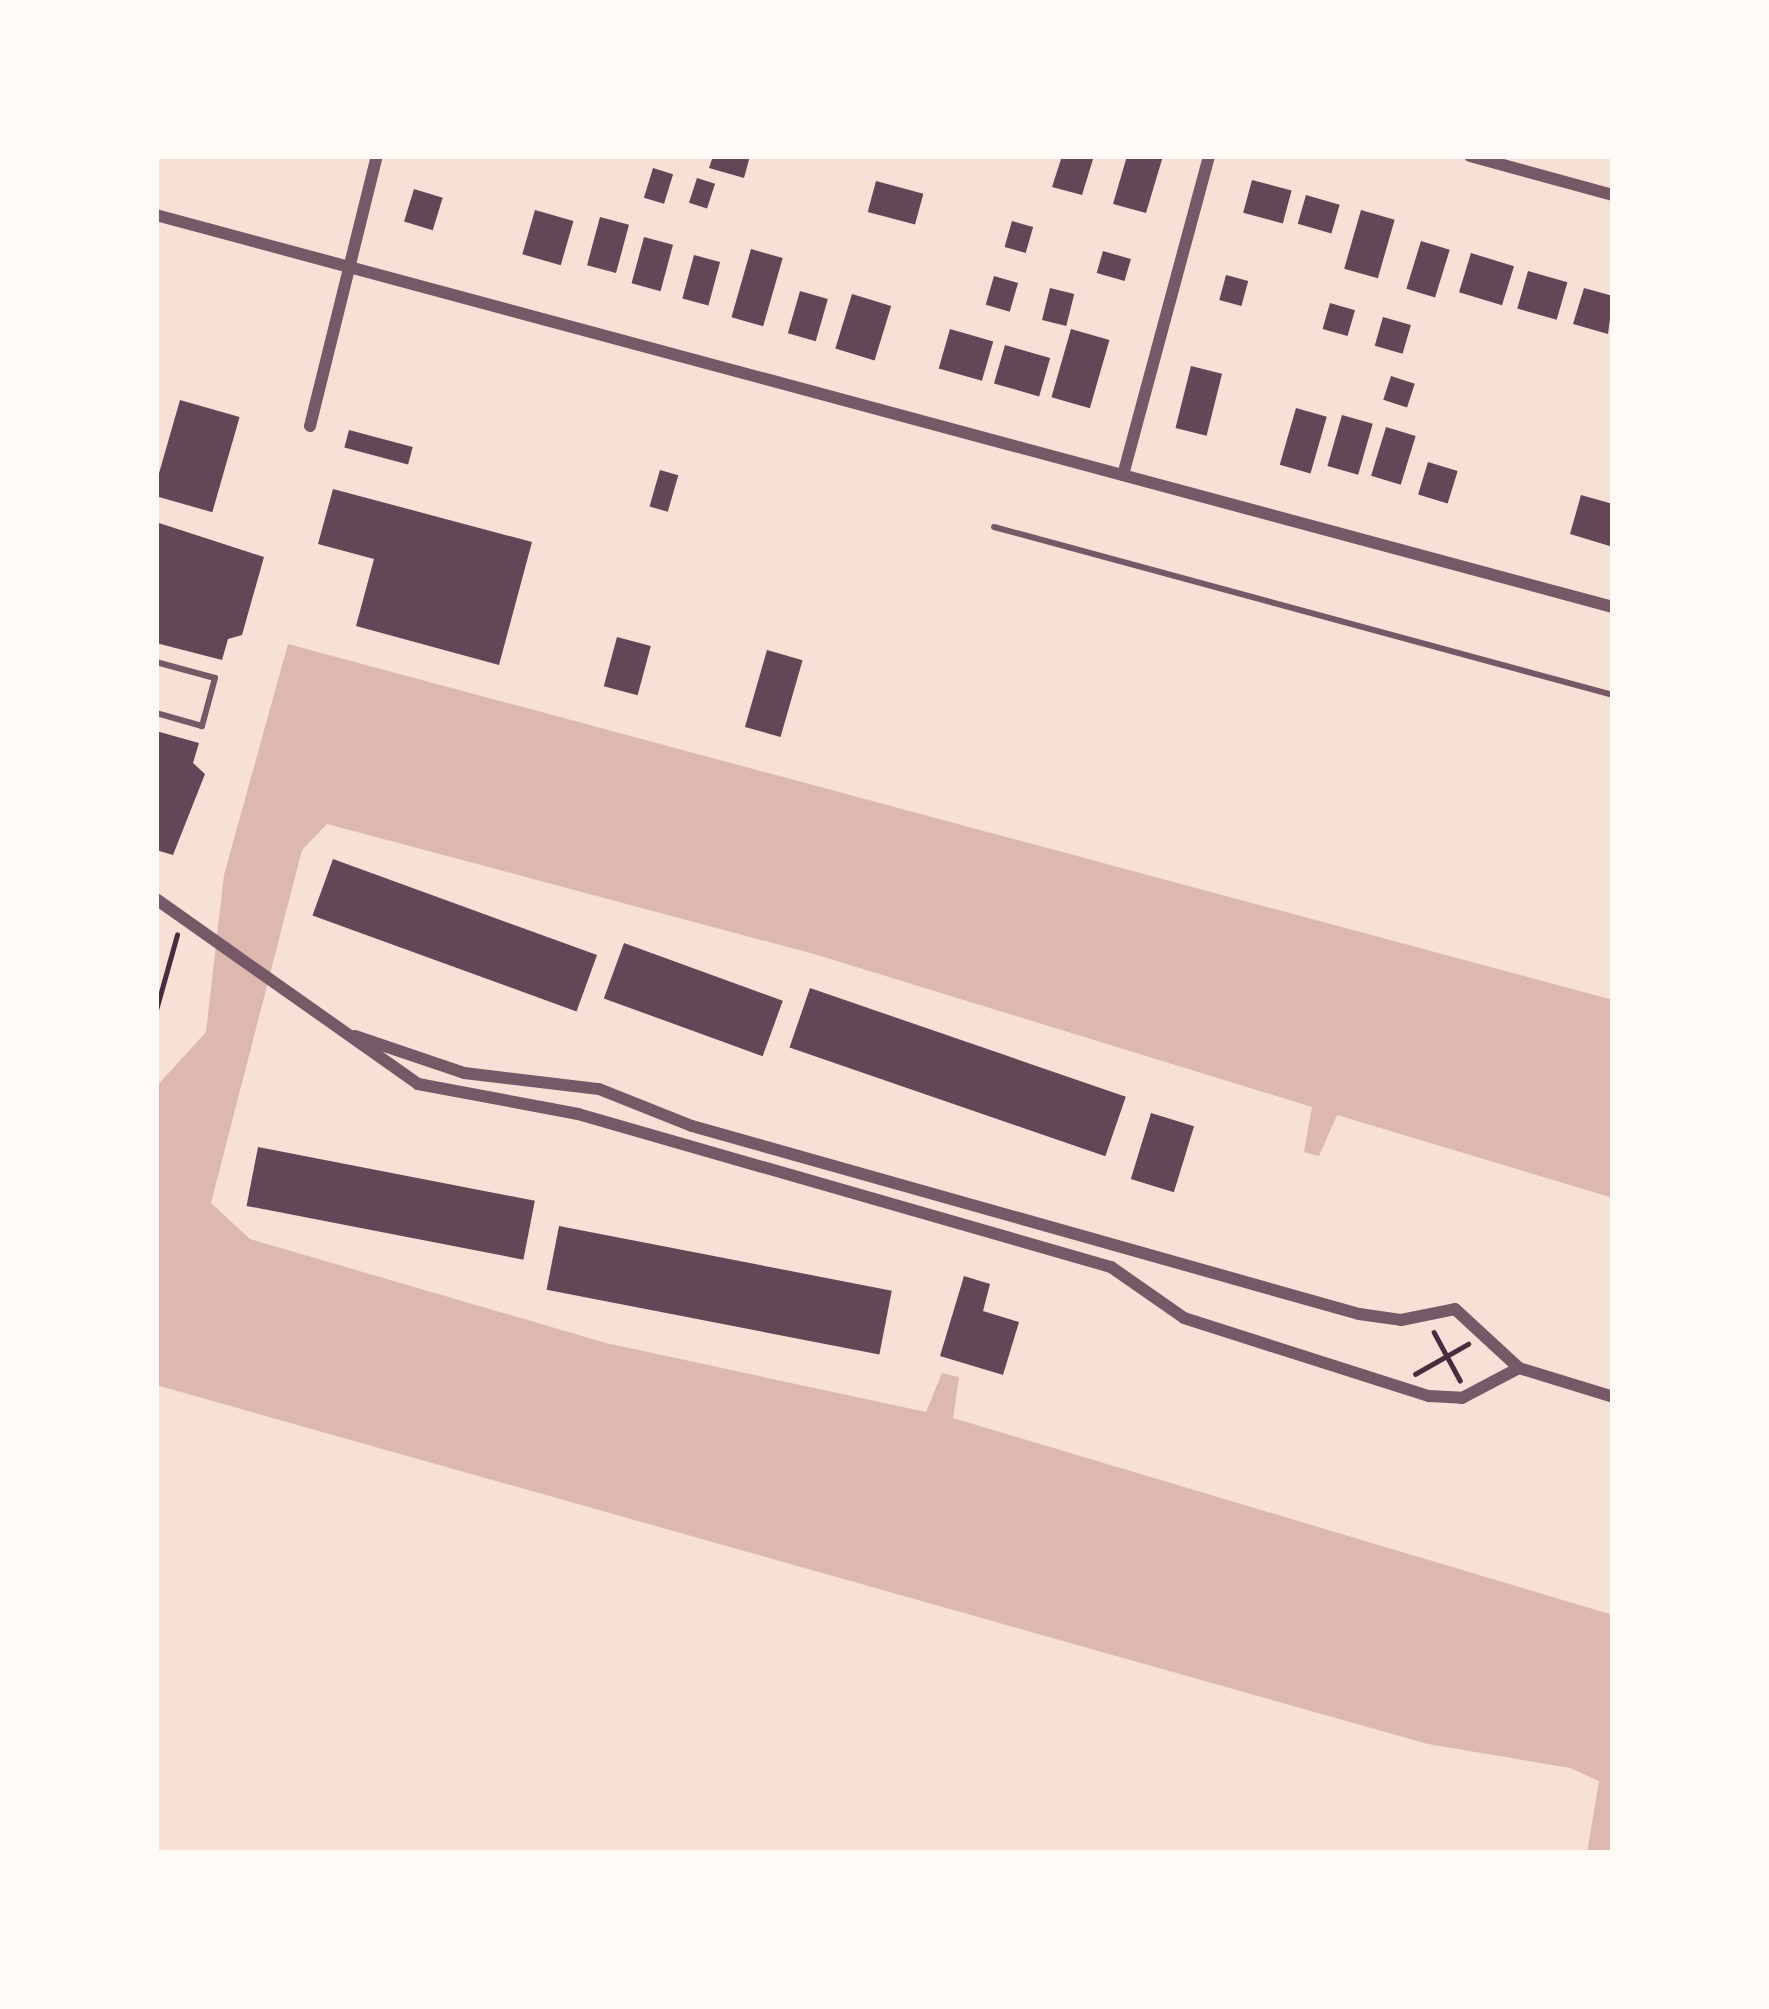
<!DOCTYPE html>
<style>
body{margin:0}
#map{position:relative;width:1769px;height:2009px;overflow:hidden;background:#f7e1d7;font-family:Rubik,sans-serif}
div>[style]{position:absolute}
.water>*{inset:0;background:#dcb8b0}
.building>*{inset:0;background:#644757;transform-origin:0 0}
.path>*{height:4.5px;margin:-2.25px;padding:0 2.25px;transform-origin:2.25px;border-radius:2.25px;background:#4a2c40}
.service>*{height:6px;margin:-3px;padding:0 3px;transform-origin:3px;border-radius:3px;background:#755966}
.minor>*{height:12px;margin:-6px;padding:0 6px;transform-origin:6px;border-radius:6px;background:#755966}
span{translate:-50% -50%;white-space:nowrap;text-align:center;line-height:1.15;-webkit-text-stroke:12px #fffaf5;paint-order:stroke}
.frame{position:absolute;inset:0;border:159px solid #fffaf5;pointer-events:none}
</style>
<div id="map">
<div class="water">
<div style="clip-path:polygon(288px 644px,1613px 1000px,1613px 1198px,1337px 1115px,1319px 1156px,1304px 1152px,1312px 1107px,814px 954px,327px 824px,302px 850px,211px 1203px,250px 1239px,606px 1343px,926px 1412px,942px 1373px,959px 1377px,953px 1418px,1613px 1615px,1613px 1853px,1587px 1853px,1599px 1781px,1570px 1768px,1428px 1744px,156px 1385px,156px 1087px,206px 1032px,224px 875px)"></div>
</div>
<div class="building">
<div style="clip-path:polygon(713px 156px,750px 156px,744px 178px,709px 168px)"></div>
<div style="clip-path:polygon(1062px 156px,1094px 156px,1082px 195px,1052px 187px)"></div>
<div style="clip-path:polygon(1127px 156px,1163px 156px,1146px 213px,1113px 204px)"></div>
<div style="left:653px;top:168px;width:21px;height:31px;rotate:17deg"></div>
<div style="left:697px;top:178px;width:19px;height:26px;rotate:18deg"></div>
<div style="left:1252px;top:180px;width:41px;height:34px;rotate:15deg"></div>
<div style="left:876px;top:181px;width:49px;height:32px;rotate:15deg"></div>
<div style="left:414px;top:189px;width:30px;height:34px;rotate:17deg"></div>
<div style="left:1306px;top:195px;width:35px;height:30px;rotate:16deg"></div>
<div style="left:535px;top:210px;width:40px;height:46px;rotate:16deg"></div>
<div style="left:1361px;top:210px;width:35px;height:61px;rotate:16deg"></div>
<div style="left:600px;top:217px;width:30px;height:50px;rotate:15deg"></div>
<div style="left:1012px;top:221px;width:22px;height:27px;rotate:16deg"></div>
<div style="left:644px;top:237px;width:30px;height:48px;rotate:15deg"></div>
<div style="left:1421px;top:241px;width:30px;height:50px;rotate:17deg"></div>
<div style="left:751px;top:249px;width:33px;height:71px;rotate:16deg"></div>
<div style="left:1103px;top:251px;width:29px;height:23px;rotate:16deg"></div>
<div style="left:1471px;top:253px;width:45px;height:41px;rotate:17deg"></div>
<div style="left:694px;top:255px;width:27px;height:45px;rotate:15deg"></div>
<div style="left:1528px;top:271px;width:41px;height:39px;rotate:16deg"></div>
<div style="left:1226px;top:275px;width:23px;height:26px;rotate:15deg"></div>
<div style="left:994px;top:276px;width:25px;height:30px;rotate:16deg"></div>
<div style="left:1050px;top:288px;width:25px;height:33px;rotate:14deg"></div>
<div style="clip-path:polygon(1584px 288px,1613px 296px,1608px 334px,1573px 324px)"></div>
<div style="left:800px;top:291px;width:29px;height:44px;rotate:16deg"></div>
<div style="left:852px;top:294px;width:41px;height:57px;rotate:17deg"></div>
<div style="left:1330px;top:303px;width:26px;height:27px;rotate:16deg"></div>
<div style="left:1383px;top:317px;width:29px;height:30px;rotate:16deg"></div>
<div style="left:950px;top:329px;width:45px;height:41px;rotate:16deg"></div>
<div style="left:1071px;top:329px;width:40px;height:71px;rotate:16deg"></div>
<div style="left:1005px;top:345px;width:47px;height:40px;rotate:16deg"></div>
<div style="left:1191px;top:366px;width:32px;height:64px;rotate:14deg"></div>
<div style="left:1391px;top:376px;width:25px;height:25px;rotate:18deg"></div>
<div style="left:180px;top:400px;width:62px;height:99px;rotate:16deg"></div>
<div style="left:1296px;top:408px;width:32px;height:59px;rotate:16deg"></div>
<div style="left:1342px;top:415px;width:32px;height:53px;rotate:16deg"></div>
<div style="left:1386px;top:427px;width:31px;height:51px;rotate:17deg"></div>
<div style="left:349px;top:430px;width:66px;height:18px;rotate:15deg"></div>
<div style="left:1428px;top:462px;width:31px;height:34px;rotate:17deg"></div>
<div style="left:660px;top:470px;width:19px;height:38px;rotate:16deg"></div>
<div style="clip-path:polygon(333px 489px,532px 542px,499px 665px,356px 626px,374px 559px,318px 544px)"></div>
<div style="clip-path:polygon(1581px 495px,1613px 504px,1613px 547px,1570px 534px)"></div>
<div style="clip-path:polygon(156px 522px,264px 557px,242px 635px,228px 639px,222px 660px,156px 643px)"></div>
<div style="left:617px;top:637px;width:35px;height:51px;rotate:15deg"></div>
<div style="left:767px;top:650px;width:37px;height:80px;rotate:16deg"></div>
<div style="clip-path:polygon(156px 731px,199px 743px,193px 763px,205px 774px,173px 855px,156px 850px)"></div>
<div style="left:333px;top:859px;width:281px;height:60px;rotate:20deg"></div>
<div style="left:624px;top:943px;width:169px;height:59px;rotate:20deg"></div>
<div style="left:810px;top:988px;width:334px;height:63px;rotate:19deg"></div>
<div style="left:1151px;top:1113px;width:45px;height:69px;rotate:17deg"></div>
<div style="left:258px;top:1147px;width:282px;height:60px;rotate:11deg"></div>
<div style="left:559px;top:1226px;width:339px;height:65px;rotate:11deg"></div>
<div style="clip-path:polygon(964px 1276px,990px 1284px,983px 1311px,1019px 1322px,1003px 1375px,940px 1356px)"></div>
</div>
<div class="path">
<div style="left:156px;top:1010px;width:78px;rotate:-74.4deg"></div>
<div style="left:1434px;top:1332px;width:55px;rotate:61.6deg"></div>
<div style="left:1415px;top:1374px;width:61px;rotate:-29.5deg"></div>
</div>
<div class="service">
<div style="left:994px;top:527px;width:641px;rotate:15.18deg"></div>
<div style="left:156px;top:662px;width:61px;rotate:15.2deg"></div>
<div style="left:215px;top:678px;width:50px;rotate:105.2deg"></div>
<div style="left:202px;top:726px;width:48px;rotate:-164.2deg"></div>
</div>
<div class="minor">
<div style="left:1470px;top:156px;width:148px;rotate:15.3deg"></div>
<div style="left:156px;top:215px;width:1509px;rotate:15.06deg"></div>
<div style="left:310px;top:426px;width:278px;rotate:-76.1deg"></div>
<div style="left:1123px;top:475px;width:330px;rotate:-74.9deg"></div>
<div style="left:156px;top:899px;width:321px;rotate:35.2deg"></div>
<div style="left:418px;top:1084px;width:163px;rotate:10.6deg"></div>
<div style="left:578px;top:1114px;width:555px;rotate:16.02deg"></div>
<div style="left:1111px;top:1267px;width:89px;rotate:34.9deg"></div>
<div style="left:1184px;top:1318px;width:257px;rotate:17.7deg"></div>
<div style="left:1429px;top:1396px;width:33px;rotate:3deg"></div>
<div style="left:1462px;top:1398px;width:64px;rotate:-27.8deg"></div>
<div style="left:355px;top:1036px;width:115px;rotate:18.7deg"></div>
<div style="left:464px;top:1073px;width:136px;rotate:6.8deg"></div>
<div style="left:599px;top:1089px;width:100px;rotate:21.7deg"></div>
<div style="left:692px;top:1126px;width:693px;rotate:15.74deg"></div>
<div style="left:1359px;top:1314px;width:42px;rotate:8.1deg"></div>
<div style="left:1401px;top:1320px;width:55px;rotate:-11.5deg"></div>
<div style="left:1455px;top:1309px;width:87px;rotate:42.7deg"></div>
<div style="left:1519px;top:1368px;width:98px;rotate:17.1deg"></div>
</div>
<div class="frame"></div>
</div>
